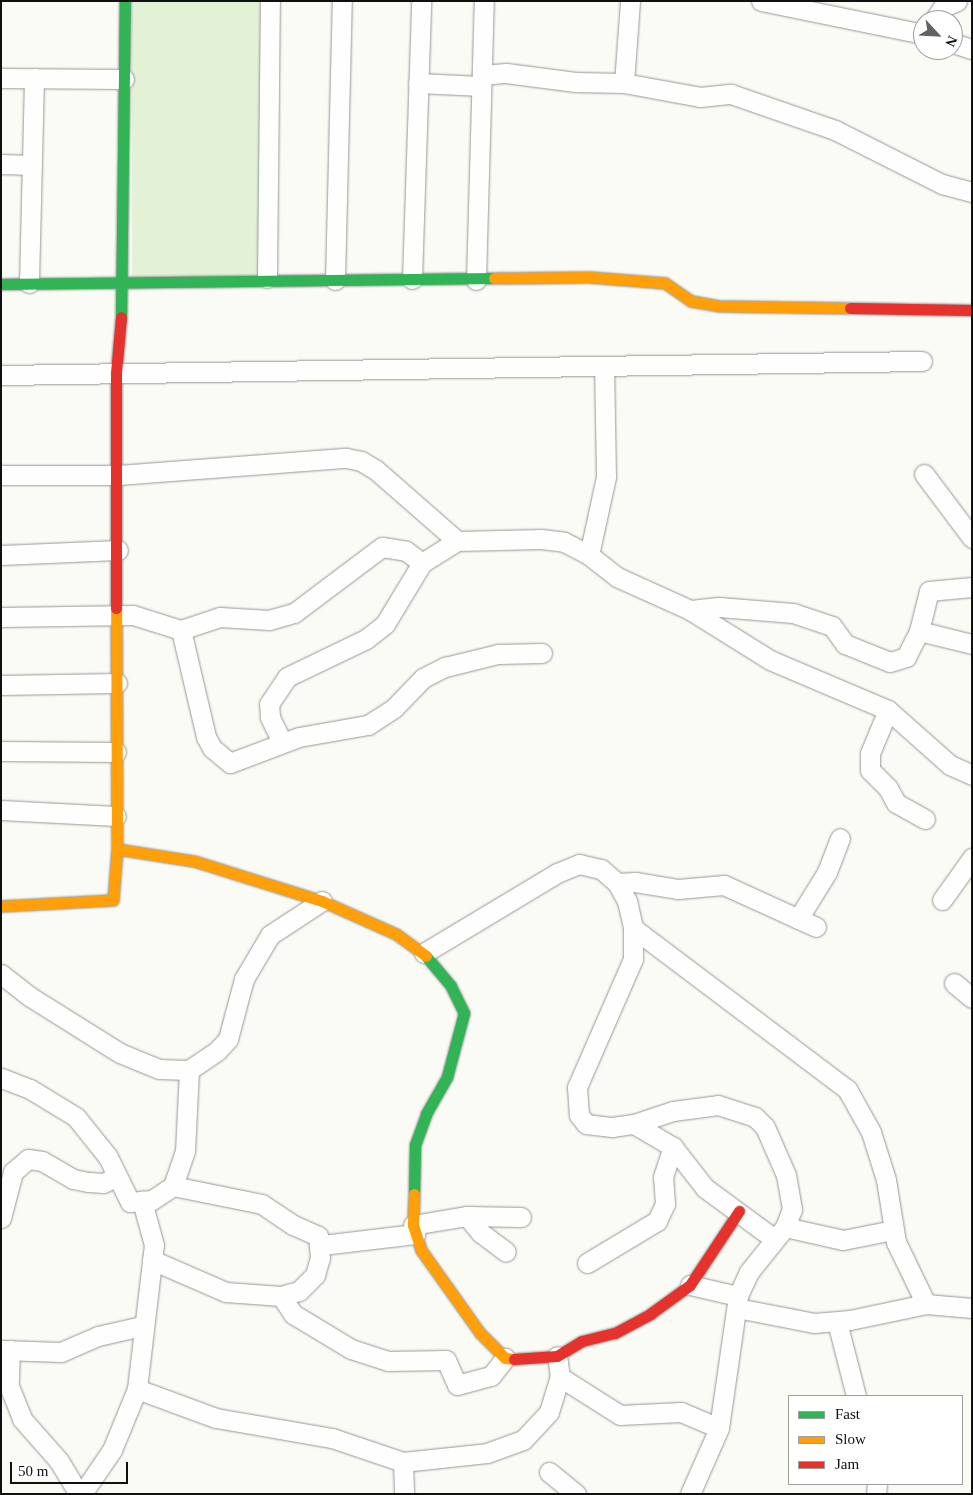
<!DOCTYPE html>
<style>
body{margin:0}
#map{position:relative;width:973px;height:1495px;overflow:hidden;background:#fbfbf6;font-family:Georgia,serif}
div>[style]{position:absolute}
.green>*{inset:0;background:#e3f1d7;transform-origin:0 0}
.roads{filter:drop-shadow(0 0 1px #969694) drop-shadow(0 0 1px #969694)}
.street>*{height:19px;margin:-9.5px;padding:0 9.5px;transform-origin:9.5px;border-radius:9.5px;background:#fefefe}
.fast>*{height:11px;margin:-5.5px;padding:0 5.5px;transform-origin:5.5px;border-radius:5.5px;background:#30b455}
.slow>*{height:11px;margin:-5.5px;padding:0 5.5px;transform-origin:5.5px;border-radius:5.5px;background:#ff9f0a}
.jam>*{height:11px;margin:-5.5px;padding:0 5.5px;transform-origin:5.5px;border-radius:5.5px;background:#e5322d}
span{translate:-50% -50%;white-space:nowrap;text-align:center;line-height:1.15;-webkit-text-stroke:5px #fff;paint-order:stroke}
.frame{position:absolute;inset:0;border:2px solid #101010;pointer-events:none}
.legend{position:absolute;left:788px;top:1395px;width:175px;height:90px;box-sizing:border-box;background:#fff;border:1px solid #9f9f9f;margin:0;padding:6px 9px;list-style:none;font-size:15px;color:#101010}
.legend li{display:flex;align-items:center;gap:10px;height:25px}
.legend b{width:25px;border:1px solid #9f9f9f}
.north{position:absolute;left:913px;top:10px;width:50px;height:50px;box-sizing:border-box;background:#fff;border:1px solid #9f9f9f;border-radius:50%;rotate:115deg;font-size:14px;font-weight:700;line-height:20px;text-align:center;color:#101010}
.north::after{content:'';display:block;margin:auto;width:18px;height:22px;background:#626260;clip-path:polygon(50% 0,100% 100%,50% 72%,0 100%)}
.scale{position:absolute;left:10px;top:1462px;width:118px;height:22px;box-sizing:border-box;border:2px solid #101010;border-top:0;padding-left:6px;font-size:15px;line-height:18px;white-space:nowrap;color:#101010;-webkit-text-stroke:4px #fff;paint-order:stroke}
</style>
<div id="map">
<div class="green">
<div style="left:132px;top:1px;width:129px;height:277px"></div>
</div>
<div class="roads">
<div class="street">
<div style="left:761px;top:1px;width:165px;rotate:11.5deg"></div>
<div style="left:934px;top:20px;width:16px;rotate:-55deg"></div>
<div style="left:943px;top:7px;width:15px;rotate:-23deg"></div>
<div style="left:953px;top:43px;width:20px;rotate:18deg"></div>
<div style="left:482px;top:75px;width:24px;rotate:-5deg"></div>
<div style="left:506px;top:73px;width:70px;rotate:7.4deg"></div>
<div style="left:575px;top:82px;width:49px;rotate:1.2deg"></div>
<div style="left:624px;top:83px;width:77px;rotate:10.4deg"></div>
<div style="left:700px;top:97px;width:31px;rotate:-6deg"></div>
<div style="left:731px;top:94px;width:110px;rotate:19.1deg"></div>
<div style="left:835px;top:130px;width:120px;rotate:26.8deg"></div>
<div style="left:942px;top:184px;width:31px;rotate:15deg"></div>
<div style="left:1px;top:78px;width:123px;rotate:0.5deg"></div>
<div style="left:418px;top:83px;width:63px;rotate:2.7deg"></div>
<div style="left:624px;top:83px;width:82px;rotate:-85.8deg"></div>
<div style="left:1px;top:164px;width:31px;rotate:2deg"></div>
<div style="left:267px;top:278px;width:277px;rotate:-89.4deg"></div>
<div style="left:412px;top:279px;width:278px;rotate:-88.1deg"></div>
<div style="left:335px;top:280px;width:279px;rotate:-88.6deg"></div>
<div style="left:476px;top:280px;width:279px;rotate:-88.4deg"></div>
<div style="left:29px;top:283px;width:205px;rotate:-88.6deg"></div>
<div style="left:1px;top:375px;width:921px;rotate:-0.87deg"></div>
<div style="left:924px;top:474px;width:80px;rotate:53.1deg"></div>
<div style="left:1px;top:475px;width:117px"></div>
<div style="left:118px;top:475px;width:229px;rotate:-4.3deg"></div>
<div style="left:346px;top:458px;width:15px;rotate:11deg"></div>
<div style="left:361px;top:461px;width:17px;rotate:31deg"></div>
<div style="left:376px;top:470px;width:108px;rotate:41.2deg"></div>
<div style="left:1px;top:555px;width:117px;rotate:-2.4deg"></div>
<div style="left:589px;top:555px;width:36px;rotate:38deg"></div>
<div style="left:617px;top:577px;width:80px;rotate:24.3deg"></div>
<div style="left:690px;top:610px;width:94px;rotate:32deg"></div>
<div style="left:770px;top:660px;width:128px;rotate:23deg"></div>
<div style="left:888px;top:710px;width:83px;rotate:41.6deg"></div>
<div style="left:950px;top:765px;width:24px;rotate:24deg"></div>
<div style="left:690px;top:610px;width:29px;rotate:-6deg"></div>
<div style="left:719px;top:607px;width:74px;rotate:4.6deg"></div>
<div style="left:793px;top:613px;width:41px;rotate:18.4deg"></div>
<div style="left:832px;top:626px;width:22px;rotate:54deg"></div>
<div style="left:845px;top:644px;width:48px;rotate:21.8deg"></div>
<div style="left:890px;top:662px;width:17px;rotate:-17deg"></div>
<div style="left:906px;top:657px;width:29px;rotate:-63deg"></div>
<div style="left:919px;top:631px;width:41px;rotate:-76deg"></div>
<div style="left:929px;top:591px;width:43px;rotate:-5.3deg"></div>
<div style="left:1px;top:617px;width:132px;rotate:-0.9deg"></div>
<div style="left:133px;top:615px;width:50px;rotate:17.4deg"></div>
<div style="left:181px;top:630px;width:41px;rotate:-18.4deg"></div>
<div style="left:220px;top:617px;width:49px;rotate:3.5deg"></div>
<div style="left:269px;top:620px;width:26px;rotate:-16deg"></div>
<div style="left:294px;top:613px;width:110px;rotate:-36.9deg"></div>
<div style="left:382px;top:547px;width:24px;rotate:9deg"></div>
<div style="left:406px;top:551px;width:20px;rotate:37deg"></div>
<div style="left:181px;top:630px;width:110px;rotate:76.8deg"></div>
<div style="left:206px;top:737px;width:13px;rotate:61deg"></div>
<div style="left:212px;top:748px;width:23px;rotate:40deg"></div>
<div style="left:230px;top:763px;width:74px;rotate:-20.6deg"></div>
<div style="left:299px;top:737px;width:70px;rotate:-9.9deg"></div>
<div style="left:368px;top:725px;width:31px;rotate:-33deg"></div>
<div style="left:394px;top:708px;width:42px;rotate:-46deg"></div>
<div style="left:423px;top:678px;width:25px;rotate:-27deg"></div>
<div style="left:445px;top:667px;width:55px;rotate:-13.8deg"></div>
<div style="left:498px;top:654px;width:44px;rotate:-1.3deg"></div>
<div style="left:919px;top:631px;width:55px;rotate:13.8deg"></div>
<div style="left:1px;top:685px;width:116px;rotate:-1deg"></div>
<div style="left:888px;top:710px;width:47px;rotate:112.7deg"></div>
<div style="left:870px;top:753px;width:17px;rotate:90deg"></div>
<div style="left:870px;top:770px;width:25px;rotate:45deg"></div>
<div style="left:888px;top:788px;width:17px;rotate:62deg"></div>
<div style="left:896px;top:803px;width:33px;rotate:29deg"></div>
<div style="left:282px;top:742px;width:28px;rotate:-116deg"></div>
<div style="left:270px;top:717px;width:13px;rotate:-94deg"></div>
<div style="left:269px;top:704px;width:32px;rotate:-56deg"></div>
<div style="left:287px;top:677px;width:88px;rotate:-25.7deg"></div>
<div style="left:366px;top:639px;width:24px;rotate:-38deg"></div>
<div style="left:385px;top:624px;width:71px;rotate:-58.8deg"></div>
<div style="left:422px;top:563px;width:41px;rotate:-32.2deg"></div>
<div style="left:457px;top:541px;width:84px;rotate:-1.4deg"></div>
<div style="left:541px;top:539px;width:23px;rotate:7deg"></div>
<div style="left:564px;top:542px;width:28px;rotate:27deg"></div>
<div style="left:589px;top:555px;width:80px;rotate:-77.7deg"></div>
<div style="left:606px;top:477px;width:111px;rotate:-91deg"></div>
<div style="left:1px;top:751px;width:115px;rotate:0.5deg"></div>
<div style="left:1px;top:810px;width:115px;rotate:3deg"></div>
<div style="left:617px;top:883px;width:18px;rotate:-3deg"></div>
<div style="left:635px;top:882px;width:44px;rotate:9.2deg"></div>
<div style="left:678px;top:889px;width:46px;rotate:-5deg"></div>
<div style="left:724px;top:885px;width:101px;rotate:24.5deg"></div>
<div style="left:942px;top:900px;width:52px;rotate:-54.5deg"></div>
<div style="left:798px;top:919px;width:55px;rotate:-58.3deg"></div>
<div style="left:827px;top:872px;width:36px;rotate:-69deg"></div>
<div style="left:633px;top:928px;width:268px;rotate:37deg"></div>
<div style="left:847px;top:1089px;width:49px;rotate:60.8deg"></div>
<div style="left:871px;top:1132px;width:50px;rotate:72.6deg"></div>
<div style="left:886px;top:1180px;width:63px;rotate:80.8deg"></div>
<div style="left:896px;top:1242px;width:69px;rotate:64.2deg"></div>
<div style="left:424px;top:953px;width:155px;rotate:-31deg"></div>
<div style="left:557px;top:873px;width:24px;rotate:-22deg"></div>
<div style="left:579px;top:864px;width:23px;rotate:13deg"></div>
<div style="left:601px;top:869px;width:21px;rotate:41deg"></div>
<div style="left:617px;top:883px;width:21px;rotate:61deg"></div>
<div style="left:627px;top:901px;width:28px;rotate:77deg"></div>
<div style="left:633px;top:928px;width:31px;rotate:90deg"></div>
<div style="left:633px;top:959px;width:140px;rotate:113.6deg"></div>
<div style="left:577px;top:1087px;width:28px;rotate:86deg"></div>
<div style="left:579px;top:1115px;width:11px;rotate:52deg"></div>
<div style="left:586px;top:1124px;width:26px;rotate:7deg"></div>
<div style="left:612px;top:1127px;width:22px;rotate:-8deg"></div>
<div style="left:634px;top:1124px;width:41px;rotate:-18.4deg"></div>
<div style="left:673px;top:1111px;width:45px;rotate:-7.6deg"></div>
<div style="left:718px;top:1105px;width:39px;rotate:18deg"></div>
<div style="left:755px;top:1117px;width:14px;rotate:45deg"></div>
<div style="left:765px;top:1127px;width:52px;rotate:66.4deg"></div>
<div style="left:786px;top:1175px;width:35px;rotate:80deg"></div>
<div style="left:792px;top:1209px;width:19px;rotate:111deg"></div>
<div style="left:785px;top:1227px;width:58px;rotate:128.7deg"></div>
<div style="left:749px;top:1272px;width:26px;rotate:115deg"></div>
<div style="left:738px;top:1296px;width:133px;rotate:98.2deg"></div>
<div style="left:719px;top:1428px;width:72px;rotate:113.7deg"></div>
<div style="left:1px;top:974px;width:36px;rotate:38deg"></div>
<div style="left:29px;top:996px;width:107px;rotate:32.1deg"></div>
<div style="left:120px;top:1053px;width:42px;rotate:22.3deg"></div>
<div style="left:159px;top:1069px;width:30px;rotate:2deg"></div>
<div style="left:189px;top:1070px;width:81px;rotate:92.8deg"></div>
<div style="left:185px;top:1151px;width:37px;rotate:109deg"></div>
<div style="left:173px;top:1186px;width:25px;rotate:146deg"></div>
<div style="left:152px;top:1200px;width:22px;rotate:175deg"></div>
<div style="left:130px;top:1202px;width:50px;rotate:-116.1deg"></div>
<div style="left:108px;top:1157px;width:51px;rotate:-128.7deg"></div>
<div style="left:76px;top:1117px;width:54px;rotate:-148.7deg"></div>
<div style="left:30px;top:1089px;width:31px;rotate:-159deg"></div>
<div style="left:954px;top:983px;width:23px;rotate:40deg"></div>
<div style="left:189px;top:1070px;width:34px;rotate:-34deg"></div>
<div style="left:217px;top:1051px;width:16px;rotate:-47deg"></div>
<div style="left:228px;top:1039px;width:62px;rotate:-75.1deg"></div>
<div style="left:244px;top:979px;width:51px;rotate:-59.4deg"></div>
<div style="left:270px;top:935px;width:62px;rotate:-33.2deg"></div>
<div style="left:634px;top:1124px;width:45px;rotate:30.5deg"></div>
<div style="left:673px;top:1147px;width:52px;rotate:52deg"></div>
<div style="left:705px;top:1188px;width:84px;rotate:36.3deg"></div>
<div style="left:467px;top:1216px;width:54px;rotate:1.1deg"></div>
<div style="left:1px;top:1218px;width:48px;rotate:-75.4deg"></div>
<div style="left:13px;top:1172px;width:20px;rotate:-41deg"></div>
<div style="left:28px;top:1159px;width:14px;rotate:8deg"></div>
<div style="left:42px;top:1161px;width:36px;rotate:30deg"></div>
<div style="left:73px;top:1179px;width:16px;rotate:11deg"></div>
<div style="left:89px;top:1182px;width:14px;rotate:4deg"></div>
<div style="left:103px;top:1183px;width:14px;rotate:-25deg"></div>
<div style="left:413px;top:1225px;width:55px;rotate:-9.5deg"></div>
<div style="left:467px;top:1216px;width:22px;rotate:51deg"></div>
<div style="left:481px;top:1233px;width:31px;rotate:37deg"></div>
<div style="left:785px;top:1227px;width:59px;rotate:12.6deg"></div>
<div style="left:843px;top:1240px;width:51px;rotate:-11.3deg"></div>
<div style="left:322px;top:1245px;width:94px;rotate:-6.7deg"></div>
<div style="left:152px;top:1260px;width:81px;rotate:23.4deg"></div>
<div style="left:226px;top:1292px;width:55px;rotate:4.2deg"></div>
<div style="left:281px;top:1296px;width:19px;rotate:-16deg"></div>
<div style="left:299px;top:1291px;width:23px;rotate:-45deg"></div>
<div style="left:315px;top:1275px;width:18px;rotate:-74deg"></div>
<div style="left:320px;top:1258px;width:22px;rotate:-95deg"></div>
<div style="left:318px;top:1236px;width:27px;rotate:-156deg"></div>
<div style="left:293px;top:1225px;width:37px;rotate:-146deg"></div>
<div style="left:262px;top:1204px;width:91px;rotate:-168.6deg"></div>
<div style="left:587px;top:1263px;width:82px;rotate:-31deg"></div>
<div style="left:657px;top:1221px;width:19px;rotate:-65deg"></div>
<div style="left:665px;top:1204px;width:27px;rotate:-94deg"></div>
<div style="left:663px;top:1177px;width:32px;rotate:-72deg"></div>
<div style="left:690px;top:1285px;width:49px;rotate:12.9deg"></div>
<div style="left:281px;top:1296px;width:22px;rotate:56deg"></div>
<div style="left:293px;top:1314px;width:68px;rotate:31.1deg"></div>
<div style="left:351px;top:1349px;width:39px;rotate:18deg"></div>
<div style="left:388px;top:1361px;width:58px;rotate:-1deg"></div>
<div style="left:446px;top:1360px;width:27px;rotate:66deg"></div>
<div style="left:457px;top:1385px;width:35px;rotate:-15deg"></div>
<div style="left:491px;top:1376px;width:23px;rotate:-52deg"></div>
<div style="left:737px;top:1308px;width:78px;rotate:11deg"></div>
<div style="left:814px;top:1323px;width:36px;rotate:-5deg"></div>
<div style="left:850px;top:1320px;width:78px;rotate:-11.9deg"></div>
<div style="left:926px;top:1304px;width:46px;rotate:5deg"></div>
<div style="left:837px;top:1322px;width:76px;rotate:75.6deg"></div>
<div style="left:1px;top:1350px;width:60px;rotate:1.9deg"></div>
<div style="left:61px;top:1352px;width:40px;rotate:-23.4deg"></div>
<div style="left:98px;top:1336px;width:45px;rotate:-12.8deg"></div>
<div style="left:10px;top:1350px;width:36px;rotate:92deg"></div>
<div style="left:9px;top:1386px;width:35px;rotate:68deg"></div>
<div style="left:22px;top:1419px;width:56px;rotate:48.6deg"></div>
<div style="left:59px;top:1461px;width:39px;rotate:59deg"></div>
<div style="left:560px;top:1377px;width:71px;rotate:32.3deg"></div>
<div style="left:620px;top:1415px;width:61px;rotate:-2.8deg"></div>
<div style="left:681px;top:1412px;width:41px;rotate:22.8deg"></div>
<div style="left:137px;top:1389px;width:84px;rotate:20.2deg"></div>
<div style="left:216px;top:1418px;width:118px;rotate:9.8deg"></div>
<div style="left:332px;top:1438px;width:75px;rotate:18.7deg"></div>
<div style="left:403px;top:1462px;width:84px;rotate:-6.1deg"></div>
<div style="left:487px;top:1453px;width:38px;rotate:-20deg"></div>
<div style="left:523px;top:1440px;width:38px;rotate:-47deg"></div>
<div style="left:549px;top:1412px;width:37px;rotate:-73deg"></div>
<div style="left:560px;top:1377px;width:21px;rotate:-98deg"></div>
<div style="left:403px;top:1462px;width:32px;rotate:88deg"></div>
<div style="left:549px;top:1472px;width:35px;rotate:39deg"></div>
<div style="left:82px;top:1494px;width:53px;rotate:-55.7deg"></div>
<div style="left:112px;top:1450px;width:66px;rotate:-67.7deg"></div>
<div style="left:137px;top:1389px;width:145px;rotate:-83.3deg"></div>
<div style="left:154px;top:1245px;width:46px;rotate:-105.3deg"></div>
<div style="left:876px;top:1494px;width:10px;rotate:-84deg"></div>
</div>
<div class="fast">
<div style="left:1px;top:284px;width:493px;rotate:-0.7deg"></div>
<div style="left:121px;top:317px;width:316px;rotate:-89.3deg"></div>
<div style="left:414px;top:1194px;width:49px;rotate:-88.8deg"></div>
<div style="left:415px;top:1145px;width:33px;rotate:-70deg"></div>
<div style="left:426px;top:1114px;width:43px;rotate:-60.4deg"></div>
<div style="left:447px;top:1077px;width:66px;rotate:-75.1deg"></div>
<div style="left:464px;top:1013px;width:30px;rotate:-116deg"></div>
<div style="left:451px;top:986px;width:39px;rotate:-130deg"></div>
</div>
<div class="slow">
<div style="left:494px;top:278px;width:95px;rotate:-0.6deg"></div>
<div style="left:589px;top:277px;width:76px;rotate:4.5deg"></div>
<div style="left:665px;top:283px;width:32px;rotate:35deg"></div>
<div style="left:691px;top:301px;width:28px;rotate:10deg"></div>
<div style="left:719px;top:306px;width:131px;rotate:0.9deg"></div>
<div style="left:117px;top:849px;width:78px;rotate:8.9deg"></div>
<div style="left:194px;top:861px;width:134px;rotate:17.4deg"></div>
<div style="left:322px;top:901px;width:81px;rotate:24deg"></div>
<div style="left:396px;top:934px;width:37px;rotate:36deg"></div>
<div style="left:1px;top:906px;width:112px;rotate:-3.1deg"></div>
<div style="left:113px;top:900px;width:51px;rotate:-85.5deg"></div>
<div style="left:117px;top:849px;width:241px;rotate:-90.2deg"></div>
<div style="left:414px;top:1194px;width:31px;rotate:92deg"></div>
<div style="left:413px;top:1225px;width:26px;rotate:72deg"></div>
<div style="left:421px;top:1250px;width:102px;rotate:54.6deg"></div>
<div style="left:480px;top:1333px;width:35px;rotate:45deg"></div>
<div style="left:505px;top:1358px;width:9px;rotate:6deg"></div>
</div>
<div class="jam">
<div style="left:850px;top:308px;width:122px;rotate:0.9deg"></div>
<div style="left:116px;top:608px;width:235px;rotate:-90deg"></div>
<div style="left:116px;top:373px;width:56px;rotate:-84.9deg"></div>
<div style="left:514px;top:1359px;width:43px;rotate:-4deg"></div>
<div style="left:557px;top:1356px;width:29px;rotate:-31deg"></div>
<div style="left:582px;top:1341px;width:34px;rotate:-14deg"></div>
<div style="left:615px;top:1333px;width:40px;rotate:-28deg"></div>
<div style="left:650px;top:1314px;width:49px;rotate:-35.9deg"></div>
<div style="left:690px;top:1285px;width:89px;rotate:-56.5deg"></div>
</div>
</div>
<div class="frame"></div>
<ul class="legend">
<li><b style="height:6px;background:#30b455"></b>Fast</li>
<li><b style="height:6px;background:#ff9f0a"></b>Slow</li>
<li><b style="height:6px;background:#e5322d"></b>Jam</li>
</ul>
<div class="north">N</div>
<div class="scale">50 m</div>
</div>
